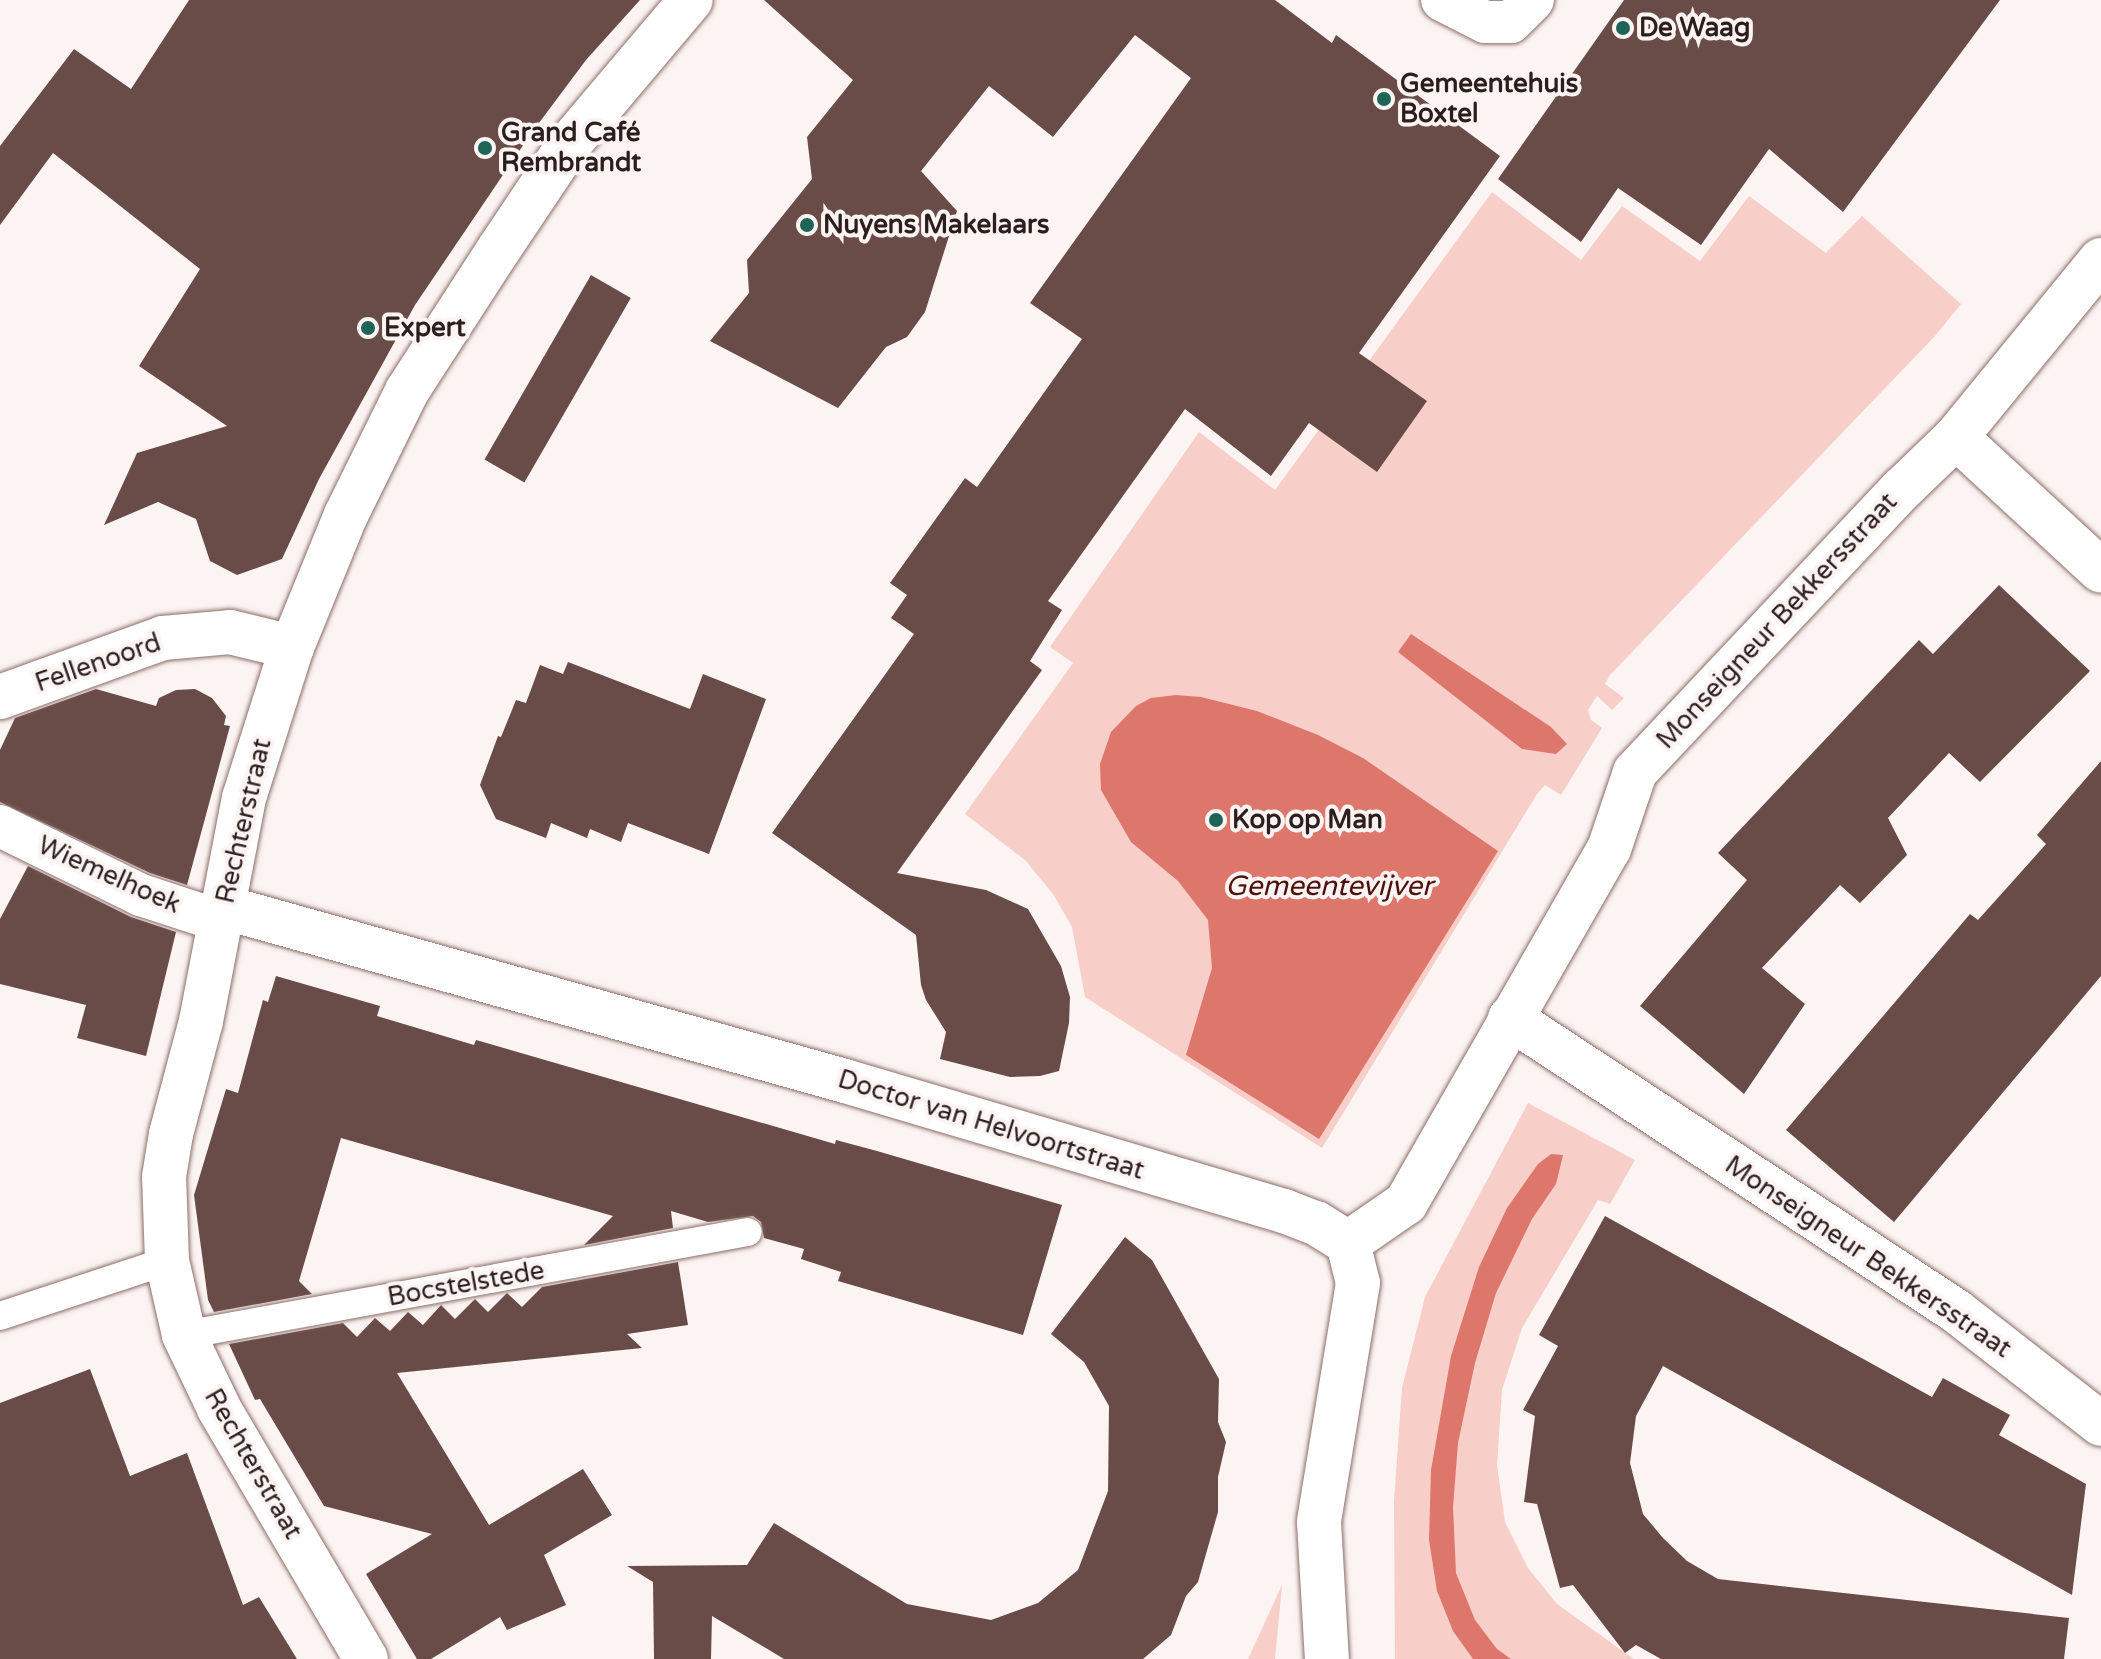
<!DOCTYPE html>
<meta charset="utf-8">
<style>
body{margin:0}
#map{position:relative;width:2101px;height:1659px;overflow:hidden;background:#fbf4f2;font-family:"Varela Round",sans-serif}
div>[style]{position:absolute}
.green>*{inset:0;background:#f7cec8}
.water>*{inset:0;background:#dd776c}
.building>*{inset:0;background:#694c48;transform-origin:0 0}
.roads{filter:drop-shadow(0 0 2px #8c6d68) drop-shadow(0 0 2px #8c6d68)}
.service>*{height:28px;margin:-14px;padding:0 14px;transform-origin:14px;border-radius:14px;background:#fff}
.pedestrian>*{height:42px;margin:-21px;padding:0 21px;transform-origin:21px;border-radius:21px;background:#fff}
.minor>*{height:44px;margin:-22px;padding:0 22px;transform-origin:22px;border-radius:22px;background:#fff}
.dots>*{width:22px;height:22px;translate:-50% -50%;box-sizing:border-box;border:4px solid #fbf4f2;border-radius:50%}
span{translate:-50% -50%;white-space:nowrap;text-align:center;line-height:1.15;-webkit-text-stroke:8px #fbf4f2;paint-order:stroke}
.poi-label{font-size:26px;color:#2b1e1c;font-weight:700}
.left{translate:0 -50%;text-align:left}
.street-label{font-size:26px;color:#2b1e1c}
.water-label{font-size:28px;color:#4f0f0c;font-style:italic}
</style>
<div id="map">
<div class="green">
<div style="clip-path:polygon(1492px 192px,1581px 260px,1622px 206px,1700px 261px,1749px 196px,1826px 253px,1862px 216px,1961px 304px,1935px 336px,1610px 675px,1605px 684px,1624px 698px,1612px 710px,1597px 696px,1588px 710px,1591px 720px,1602px 728px,1561px 795px,1545px 785px,1537px 794px,1322px 1148px,1085px 997px,1072px 927px,1053px 894px,1025px 860px,965px 814px,1073px 663px,1050px 647px,1199px 432px,1275px 490px)"></div>
<div style="clip-path:polygon(1528px 1103px,1635px 1160px,1610px 1204px,1598px 1200px,1522px 1328px,1502px 1390px,1497px 1465px,1505px 1522px,1528px 1568px,1557px 1604px,1634px 1659px,1395px 1659px,1394px 1501px,1402px 1388px,1425px 1297px)"></div>
<div style="clip-path:polygon(1282px 1585px,1275px 1659px,1248px 1659px)"></div>
</div>
<div class="water">
<div style="clip-path:polygon(1411px 634px,1551px 727px,1567px 744px,1556px 754px,1522px 749px,1398px 652px)"></div>
<div style="clip-path:polygon(1176px 695px,1201px 697px,1257px 711px,1318px 735px,1363px 758px,1498px 851px,1319px 1139px,1186px 1055px,1212px 968px,1208px 920px,1178px 881px,1131px 842px,1101px 790px,1100px 764px,1111px 732px,1136px 706px,1151px 698px)"></div>
<div style="clip-path:polygon(1551px 1154px,1563px 1155px,1556px 1184px,1532px 1219px,1496px 1293px,1475px 1363px,1458px 1443px,1453px 1507px,1456px 1573px,1475px 1620px,1497px 1649px,1511px 1659px,1473px 1659px,1453px 1631px,1437px 1591px,1429px 1540px,1431px 1470px,1451px 1356px,1479px 1267px,1507px 1208px,1538px 1164px)"></div>
</div>
<div class="building">
<div style="clip-path:polygon(189px 0,640px 0,586px 60px,530px 135px,415px 305px,319px 479px,282px 559px,237px 575px,210px 561px,196px 519px,158px 502px,104px 525px,137px 453px,227px 426px,139px 366px,200px 269px,53px 153px,0 225px,0 146px,74px 49px,131px 89px)"></div>
<div style="clip-path:polygon(764px 0,1275px 0,1332px 43px,1336px 35px,1500px 156px,1359px 353px,1427px 401px,1377px 472px,1309px 423px,1271px 476px,1185px 409px,1048px 601px,1062px 610px,1030px 661px,1042px 670px,897px 873px,986px 890px,1028px 909px,1061px 966px,1070px 997px,1069px 1023px,1059px 1071px,1040px 1076px,1010px 1077px,940px 1059px,946px 1032px,926px 1000px,921px 985px,916px 935px,772px 833px,914px 634px,891px 618px,907px 595px,890px 583px,965px 478px,977px 487px,1082px 339px,1030px 303px,1191px 78px,1135px 35px,1053px 137px,989px 86px,921px 171px,957px 211px,925px 312px,907px 337px,886px 347px,838px 408px,710px 341px,749px 293px,747px 260px,812px 179px,807px 137px,853px 80px)"></div>
<div style="clip-path:polygon(1624px 0,2000px 0,1843px 212px,1769px 149px,1701px 245px,1618px 188px,1581px 242px,1498px 179px)"></div>
<div style="left:591px;top:275px;width:46px;height:213px;rotate:30deg"></div>
<div style="clip-path:polygon(1999px 585px,2090px 671px,1980px 782px,1949px 753px,1888px 818px,1907px 855px,1860px 903px,1840px 885px,1762px 968px,1805px 1004px,1744px 1094px,1640px 1006px,1747px 880px,1718px 853px,1919px 640px,1933px 654px)"></div>
<div style="clip-path:polygon(568px 662px,690px 709px,703px 674px,766px 699px,709px 854px,628px 823px,621px 842px,590px 829px,587px 838px,551px 823px,546px 838px,496px 819px,480px 785px,498px 736px,501px 737px,516px 700px,526px 703px,540px 665px,563px 674px)"></div>
<div style="clip-path:polygon(96px 689px,156px 706px,159px 698px,176px 690px,195px 689px,212px 698px,226px 716px,224px 725px,230px 726px,187px 885px,150px 873px,0 802px,0 750px,15px 718px)"></div>
<div style="clip-path:polygon(2101px 761px,2101px 976px,1894px 1222px,1786px 1130px,1970px 914px,1978px 920px,2046px 844px,2037px 835px)"></div>
<div style="clip-path:polygon(28px 866px,131px 917px,176px 932px,146px 1056px,77px 1038px,86px 1005px,0 984px,0 919px)"></div>
<div style="clip-path:polygon(276px 976px,380px 1006px,377px 1016px,474px 1045px,476px 1040px,835px 1144px,836px 1140px,877px 1151px,1062px 1205px,1023px 1335px,838px 1281px,841px 1272px,801px 1259px,804px 1249px,764px 1238px,761px 1222px,753px 1216px,708px 1222px,671px 1211px,673px 1228px,584px 1245px,613px 1216px,341px 1138px,299px 1281px,312px 1294px,214px 1312px,208px 1300px,194px 1195px,226px 1089px,238px 1093px,263px 1000px,268px 1002px)"></div>
<div style="clip-path:polygon(1605px 1216px,1932px 1397px,1943px 1378px,2010px 1415px,1999px 1435px,2086px 1484px,2072px 1595px,1663px 1366px,1636px 1416px,1630px 1463px,1643px 1514px,1663px 1538px,1687px 1561px,1718px 1579px,2069px 1618px,2064px 1659px,1661px 1659px,1636px 1645px,1625px 1653px,1573px 1585px,1560px 1588px,1537px 1504px,1524px 1502px,1535px 1416px,1523px 1410px,1558px 1346px,1539px 1335px)"></div>
<div style="clip-path:polygon(1125px 1237px,1152px 1260px,1219px 1379px,1218px 1422px,1226px 1442px,1218px 1477px,1218px 1512px,1198px 1582px,1186px 1596px,1171px 1635px,1143px 1659px,784px 1659px,712px 1616px,711px 1659px,654px 1659px,653px 1582px,627px 1566px,747px 1565px,774px 1523px,907px 1604px,991px 1620px,1038px 1603px,1078px 1570px,1108px 1491px,1109px 1406px,1084px 1362px,1051px 1334px)"></div>
<div style="clip-path:polygon(678px 1262px,688px 1325px,627px 1334px,642px 1348px,397px 1373px,489px 1525px,583px 1469px,612px 1515px,544px 1555px,566px 1605px,507px 1630px,500px 1617px,431px 1659px,417px 1659px,366px 1574px,432px 1534px,324px 1506px,260px 1399px,255px 1400px,229px 1344px,343px 1323px,357px 1337px,375px 1318px,390px 1331px,408px 1312px,423px 1325px,441px 1305px,455px 1319px,475px 1299px,488px 1312px,507px 1293px,522px 1307px,542px 1287px)"></div>
<div style="clip-path:polygon(90px 1369px,130px 1476px,187px 1453px,243px 1605px,259px 1597px,297px 1659px,0 1659px,0 1403px)"></div>
</div>
<div class="roads">
<div class="service">
<div style="left:0;top:1316px;width:176px;rotate:-18.2deg"></div>
<div style="left:184px;top:1335px;width:573px;rotate:-10.35deg"></div>
</div>
<div class="pedestrian">
<div style="left:1442px;top:0;width:48px;rotate:27.1deg"></div>
<div style="left:1485px;top:22px;width:26px"></div>
<div style="left:1511px;top:22px;width:31px;rotate:-45deg"></div>
<div style="left:0;top:826px;width:157px;rotate:26.1deg"></div>
<div style="left:141px;top:895px;width:83px;rotate:18.2deg"></div>
</div>
<div class="minor">
<div style="left:1956px;top:437px;width:197px;rotate:42.7deg"></div>
<div style="left:0;top:697px;width:173px;rotate:-19.9deg"></div>
<div style="left:163px;top:638px;width:67px;rotate:-5.1deg"></div>
<div style="left:230px;top:632px;width:64px;rotate:13.6deg"></div>
<div style="left:223px;top:907px;width:646px;rotate:15.63deg"></div>
<div style="left:845px;top:1081px;width:458px;rotate:16.5deg"></div>
<div style="left:1284px;top:1211px;width:34px;rotate:21deg"></div>
<div style="left:1316px;top:1223px;width:38px;rotate:32deg"></div>
<div style="left:1348px;top:1243px;width:41px;rotate:76deg"></div>
<div style="left:1358px;top:1283px;width:242px;rotate:99.3deg"></div>
<div style="left:1319px;top:1522px;width:137px;rotate:86.7deg"></div>
<div style="left:1510px;top:1018px;width:534px;rotate:33.3deg"></div>
<div style="left:1956px;top:1311px;width:184px;rotate:37.9deg"></div>
<div style="left:1348px;top:1243px;width:70px;rotate:-34.6deg"></div>
<div style="left:1406px;top:1203px;width:408px;rotate:-60.2deg"></div>
<div style="left:1609px;top:849px;width:81px;rotate:-71.3deg"></div>
<div style="left:1635px;top:772px;width:390px;rotate:-46.7deg"></div>
<div style="left:1903px;top:488px;width:74px;rotate:-43.9deg"></div>
<div style="left:1956px;top:437px;width:229px;rotate:-50.7deg"></div>
<div style="left:366px;top:1659px;width:291px;rotate:-120.4deg"></div>
<div style="left:219px;top:1408px;width:81px;rotate:-115.6deg"></div>
<div style="left:184px;top:1335px;width:76px;rotate:-102.9deg"></div>
<div style="left:167px;top:1261px;width:84px;rotate:-92deg"></div>
<div style="left:164px;top:1177px;width:44px;rotate:-80.8deg"></div>
<div style="left:171px;top:1134px;width:117px;rotate:-75.1deg"></div>
<div style="left:201px;top:1021px;width:227px;rotate:-79.1deg"></div>
<div style="left:244px;top:798px;width:158px;rotate:-72.4deg"></div>
<div style="left:292px;top:647px;width:143px;rotate:-67.8deg"></div>
<div style="left:346px;top:515px;width:138px;rotate:-63.8deg"></div>
<div style="left:407px;top:391px;width:169px;rotate:-57.1deg"></div>
<div style="left:499px;top:249px;width:128px;rotate:-56.2deg"></div>
<div style="left:570px;top:143px;width:187px;rotate:-49.8deg"></div>
</div>
</div>
<div class="dots">
<div style="left:1623px;top:28px;background:#1e6457"></div>
<div style="left:1384px;top:99px;background:#1e6457"></div>
<div style="left:485px;top:148px;background:#1e6457"></div>
<div style="left:807px;top:225px;background:#1e6457"></div>
<div style="left:368px;top:328px;background:#1e6457"></div>
<div style="left:1216px;top:820px;background:#1e6457"></div>
</div>
<div class="poi-label">
<span class="left" style="left:1639px;top:28px">De Waag</span>
<span class="left" style="left:1400px;top:99px">Gemeentehuis<br>Boxtel</span>
<span class="left" style="left:501px;top:148px">Grand Café<br>Rembrandt</span>
<span class="left" style="left:823px;top:225px">Nuyens Makelaars</span>
<span class="left" style="left:384px;top:328px">Expert</span>
<span class="left" style="left:1232px;top:820px">Kop op Man</span>
</div>
<div class="street-label">
<span style="left:1777px;top:621px;rotate:-47deg">Monseigneur Bekkersstraat</span>
<span style="left:98px;top:663px;rotate:-19deg">Fellenoord</span>
<span style="left:244px;top:821px;rotate:-77deg">Rechterstraat</span>
<span style="left:109px;top:875px;rotate:24deg">Wiemelhoek</span>
<span style="left:991px;top:1125px;rotate:17deg">Doctor van Helvoortstraat</span>
<span style="left:1868px;top:1257px;rotate:34deg">Monseigneur Bekkersstraat</span>
<span style="left:466px;top:1284px;rotate:-10deg">Bocstelstede</span>
<span style="left:253px;top:1464px;rotate:60deg">Rechterstraat</span>
</div>
<div class="water-label">
<span style="left:1329px;top:886px">Gemeentevijver</span>
</div>
</div>
